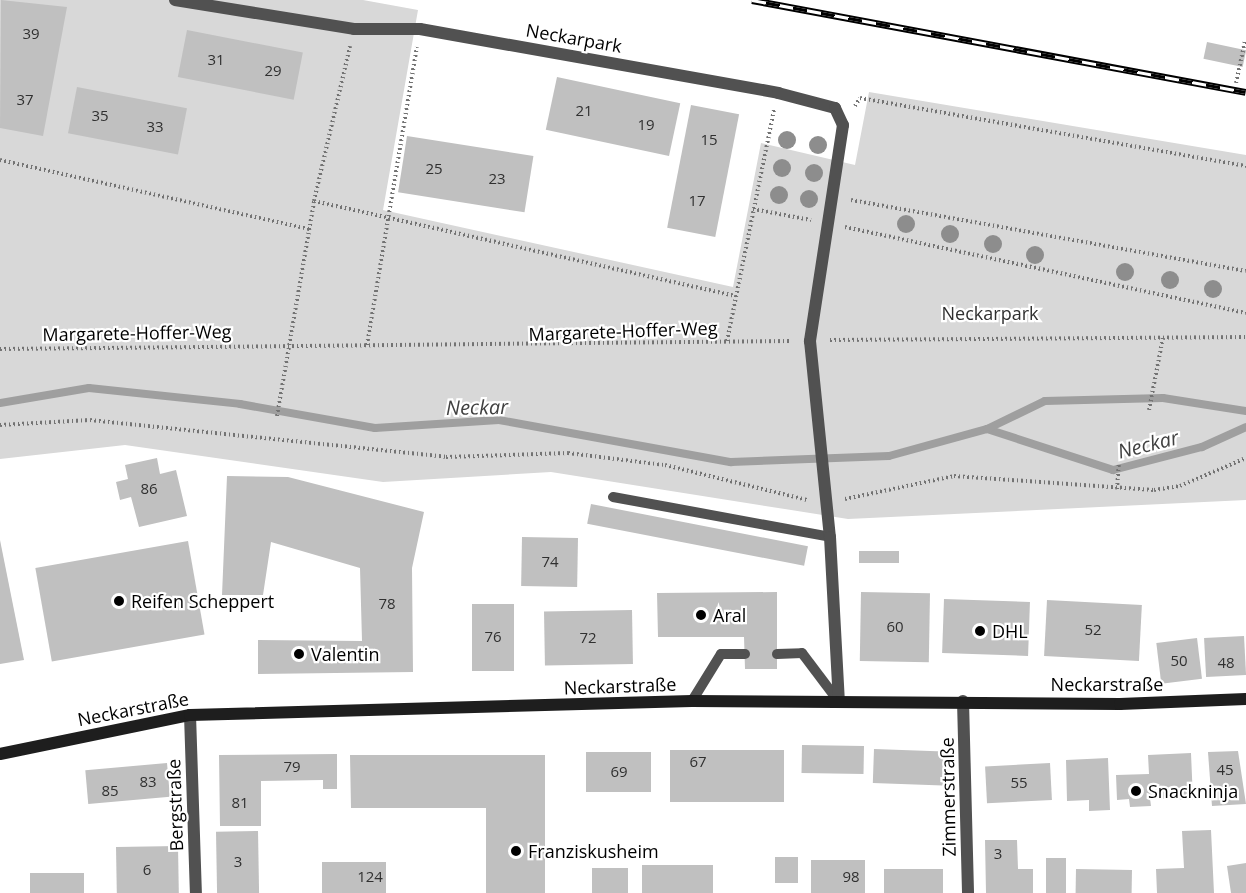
<!DOCTYPE html>
<meta charset="utf-8">
<style>
body{margin:0}
#map{position:relative;width:1246px;height:893px;overflow:hidden;background:#fff;font-family:"Open Sans",sans-serif}
div>[style]{position:absolute}
.green>*{inset:0;background:#d8d8d8}
.stream>*{height:8px;margin:-4px;padding:0 4px;transform-origin:4px;border-radius:4px;background:#9f9f9f}
.building>*{inset:0;background:#c0c0c0;transform-origin:0 0}
.path>*{height:4px;margin-top:-2px;transform-origin:0;background:repeating-linear-gradient(90deg,#737373 0 1.5px,transparent 0 4.5px)}
.service>*{height:10px;margin:-5px;padding:0 5px;transform-origin:5px;border-radius:5px;background:#515151}
.minor>*{height:12px;margin:-6px;padding:0 6px;transform-origin:6px;border-radius:6px;background:#515151}
.secondary>*{height:12px;margin:-6px;padding:0 6px;transform-origin:6px;border-radius:6px;background:#1e1e1e}
.rail>*{height:7px;margin-top:-3.5px;transform-origin:0;background:repeating-linear-gradient(90deg,#fff 0 14px,#000 0 28px);box-sizing:border-box;border-block:2px solid #000}
.trees>*{width:18px;height:18px;margin:-9px;border-radius:50%;background:#8d8d8d}
.dots>*{width:16px;height:16px;translate:-50% -50%;box-sizing:border-box;border:3px solid #fff;border-radius:50%}
span{translate:-50% -50%;white-space:nowrap;text-align:center;line-height:1.15;-webkit-text-stroke:4.5px #fff;paint-order:stroke}
.number-label{font-size:15px;color:#303030}
.number-label span{-webkit-text-stroke-width:0}
.street-label{font-size:18px;color:#000}
.park-label{font-size:18px;color:#2f2f2f}
.poi-label{font-size:18px;color:#000}
.left{translate:0 -50%;text-align:left}
.water-label{font-size:20px;color:#404040;font-style:italic}
</style>
<div id="map">
<div class="green">
<div style="clip-path:polygon(0 0,363px 0,418px 10px,383px 210px,733px 287px,761px 143px,855px 165px,869px 92px,1246px 155px,1246px 500px,848px 519px,551px 472px,383px 482px,125px 445px,0 459px)"></div>
</div>
<div class="stream">
<div style="left:0;top:403px;width:90px;rotate:-9.6deg"></div>
<div style="left:89px;top:388px;width:152px;rotate:6deg"></div>
<div style="left:240px;top:404px;width:137px;rotate:10.1deg"></div>
<div style="left:375px;top:428px;width:124px;rotate:-3.7deg"></div>
<div style="left:499px;top:420px;width:236px;rotate:10.3deg"></div>
<div style="left:731px;top:462px;width:158px;rotate:-2.2deg"></div>
<div style="left:889px;top:456px;width:102px;rotate:-15.4deg"></div>
<div style="left:987px;top:429px;width:133px;rotate:18deg"></div>
<div style="left:1113px;top:470px;width:92px;rotate:-14.5deg"></div>
<div style="left:1202px;top:447px;width:48px;rotate:-24.4deg"></div>
<div style="left:987px;top:429px;width:64px;rotate:-25.8deg"></div>
<div style="left:1045px;top:401px;width:118px;rotate:-1.5deg"></div>
<div style="left:1163px;top:398px;width:84px;rotate:8.9deg"></div>
</div>
<div class="building">
<div style="clip-path:polygon(1px 0,67px 7px,43px 136px,0 128px)"></div>
<div style="left:187px;top:30px;width:118px;height:48px;rotate:11deg"></div>
<div style="left:1207px;top:42px;width:40px;height:17px;rotate:12deg"></div>
<div style="left:557px;top:77px;width:126px;height:54px;rotate:12deg"></div>
<div style="left:77px;top:87px;width:112px;height:47px;rotate:11deg"></div>
<div style="left:691px;top:105px;width:49px;height:125px;rotate:11deg"></div>
<div style="left:407px;top:136px;width:128px;height:57px;rotate:9deg"></div>
<div style="clip-path:polygon(157px 458px,160px 474px,176px 470px,187px 516px,139px 527px,131px 497px,120px 500px,116px 482px,128px 479px,125px 465px)"></div>
<div style="clip-path:polygon(227px 476px,288px 477px,424px 512px,412px 568px,413px 672px,258px 674px,258px 640px,362px 641px,360px 568px,271px 542px,263px 595px,222px 595px)"></div>
<div style="left:591px;top:504px;width:221px;height:20px;rotate:11deg"></div>
<div style="left:522px;top:537px;width:56px;height:49px;rotate:1deg"></div>
<div style="clip-path:polygon(0 540px,24px 660px,0 664px)"></div>
<div style="left:188px;top:541px;width:95px;height:155px;rotate:80deg"></div>
<div style="left:859px;top:551px;width:40px;height:12px"></div>
<div style="clip-path:polygon(777px 592px,777px 669px,745px 669px,744px 637px,658px 637px,657px 593px)"></div>
<div style="left:861px;top:592px;width:69px;height:69px;rotate:1deg"></div>
<div style="left:944px;top:599px;width:86px;height:54px;rotate:2deg"></div>
<div style="left:1047px;top:600px;width:95px;height:56px;rotate:3deg"></div>
<div style="left:472px;top:604px;width:42px;height:67px"></div>
<div style="left:632px;top:610px;width:54px;height:88px;rotate:89deg"></div>
<div style="left:1244px;top:636px;width:39px;height:40px;rotate:87deg"></div>
<div style="left:1197px;top:638px;width:41px;height:41px;rotate:83deg"></div>
<div style="left:802px;top:745px;width:62px;height:28px;rotate:1deg"></div>
<div style="left:874px;top:749px;width:70px;height:34px;rotate:2deg"></div>
<div style="left:670px;top:750px;width:114px;height:52px"></div>
<div style="clip-path:polygon(1238px 751px,1246px 804px,1212px 806px,1208px 752px)"></div>
<div style="left:586px;top:752px;width:65px;height:40px"></div>
<div style="clip-path:polygon(1191px 753px,1193px 800px,1150px 798px,1151px 806px,1130px 807px,1129px 799px,1117px 800px,1116px 775px,1149px 774px,1148px 755px)"></div>
<div style="clip-path:polygon(337px 754px,337px 789px,323px 789px,323px 780px,261px 781px,261px 826px,220px 826px,219px 755px)"></div>
<div style="clip-path:polygon(350px 755px,545px 755px,545px 893px,486px 893px,486px 808px,351px 808px)"></div>
<div style="clip-path:polygon(1108px 758px,1110px 810px,1089px 811px,1089px 800px,1067px 801px,1066px 760px)"></div>
<div style="left:167px;top:763px;width:34px;height:82px;rotate:85deg"></div>
<div style="left:1050px;top:763px;width:37px;height:65px;rotate:87deg"></div>
<div style="clip-path:polygon(1211px 830px,1214px 893px,1157px 893px,1156px 869px,1184px 868px,1182px 831px)"></div>
<div style="left:258px;top:831px;width:62px;height:42px;rotate:89deg"></div>
<div style="clip-path:polygon(985px 840px,1017px 840px,1018px 869px,1033px 869px,1033px 893px,986px 893px)"></div>
<div style="left:178px;top:846px;width:47px;height:62px;rotate:89deg"></div>
<div style="left:775px;top:857px;width:23px;height:26px"></div>
<div style="left:1046px;top:858px;width:20px;height:35px"></div>
<div style="left:811px;top:860px;width:54px;height:33px"></div>
<div style="left:322px;top:862px;width:64px;height:31px"></div>
<div style="clip-path:polygon(1246px 863px,1246px 893px,1231px 893px,1227px 866px)"></div>
<div style="left:642px;top:865px;width:71px;height:28px"></div>
<div style="left:592px;top:868px;width:36px;height:25px"></div>
<div style="left:884px;top:869px;width:59px;height:24px"></div>
<div style="left:1076px;top:869px;width:56px;height:24px;rotate:1deg"></div>
<div style="left:84px;top:873px;width:20px;height:54px;rotate:90deg"></div>
</div>
<div class="path">
<div style="left:1236px;top:83px;width:43px;rotate:-77.9deg"></div>
<div style="left:855px;top:106px;width:9px;rotate:-58deg"></div>
<div style="left:860px;top:98px;width:392px;rotate:10deg"></div>
<div style="left:0;top:160px;width:317px;rotate:12.6deg"></div>
<div style="left:851px;top:200px;width:401px;rotate:10.2deg"></div>
<div style="left:314px;top:201px;width:432px;rotate:12.7deg"></div>
<div style="left:753px;top:209px;width:59px;rotate:10.7deg"></div>
<div style="left:845px;top:227px;width:410px;rotate:12.1deg"></div>
<div style="left:830px;top:340px;width:416px;rotate:-0.4deg"></div>
<div style="left:727px;top:341px;width:236px;rotate:-78.5deg"></div>
<div style="left:367px;top:345px;width:302px;rotate:-80.5deg"></div>
<div style="left:0;top:349px;width:792px;rotate:-0.58deg"></div>
<div style="left:1149px;top:410px;width:74px;rotate:-79.1deg"></div>
<div style="left:277px;top:416px;width:218px;rotate:-80.2deg"></div>
<div style="left:314px;top:201px;width:159px;rotate:-76.9deg"></div>
<div style="left:0;top:425px;width:90px;rotate:-3.2deg"></div>
<div style="left:90px;top:420px;width:358px;rotate:5.9deg"></div>
<div style="left:446px;top:457px;width:122px;rotate:-1.9deg"></div>
<div style="left:568px;top:453px;width:98px;rotate:7.1deg"></div>
<div style="left:665px;top:465px;width:146px;rotate:13.8deg"></div>
<div style="left:1117px;top:489px;width:26px;rotate:-86deg"></div>
<div style="left:845px;top:499px;width:111px;rotate:-11.9deg"></div>
<div style="left:954px;top:476px;width:200px;rotate:4deg"></div>
<div style="left:1154px;top:490px;width:26px;rotate:-9deg"></div>
<div style="left:1180px;top:486px;width:72px;rotate:-23deg"></div>
</div>
<div class="service">
<div style="left:613px;top:497px;width:221px;rotate:10.4deg"></div>
<div style="left:777px;top:654px;width:25px;rotate:-2deg"></div>
<div style="left:802px;top:653px;width:61px;rotate:52.9deg"></div>
<div style="left:692px;top:701px;width:55px;rotate:-58.3deg"></div>
<div style="left:721px;top:654px;width:24px"></div>
</div>
<div class="minor">
<div style="left:175px;top:0;width:181px;rotate:9.2deg"></div>
<div style="left:354px;top:29px;width:66px"></div>
<div style="left:420px;top:29px;width:364px;rotate:10.1deg"></div>
<div style="left:778px;top:93px;width:59px;rotate:14.7deg"></div>
<div style="left:835px;top:108px;width:19px;rotate:65deg"></div>
<div style="left:843px;top:125px;width:219px;rotate:98.7deg"></div>
<div style="left:810px;top:341px;width:197px;rotate:84.2deg"></div>
<div style="left:830px;top:537px;width:165px;rotate:86.9deg"></div>
<div style="left:963px;top:701px;width:192px;rotate:88.5deg"></div>
<div style="left:190px;top:715px;width:178px;rotate:88.1deg"></div>
</div>
<div class="secondary">
<div style="left:0;top:754px;width:194px;rotate:-11.6deg"></div>
<div style="left:190px;top:715px;width:502px;rotate:-1.6deg"></div>
<div style="left:692px;top:701px;width:428px;rotate:0.4deg"></div>
<div style="left:1120px;top:704px;width:126px;rotate:-2.3deg"></div>
</div>
<div class="rail">
<div style="left:752px;top:0;width:502px;rotate:10.55deg"></div>
</div>
<div class="trees">
<div style="left:787px;top:140px"></div>
<div style="left:818px;top:145px"></div>
<div style="left:782px;top:168px"></div>
<div style="left:814px;top:173px"></div>
<div style="left:779px;top:195px"></div>
<div style="left:809px;top:199px"></div>
<div style="left:906px;top:224px"></div>
<div style="left:950px;top:234px"></div>
<div style="left:993px;top:244px"></div>
<div style="left:1035px;top:255px"></div>
<div style="left:1125px;top:272px"></div>
<div style="left:1170px;top:280px"></div>
<div style="left:1213px;top:289px"></div>
</div>
<div class="dots">
<div style="left:119px;top:601px;background:#000"></div>
<div style="left:701px;top:615px;background:#000"></div>
<div style="left:980px;top:631px;background:#000"></div>
<div style="left:299px;top:654px;background:#000"></div>
<div style="left:1136px;top:791px;background:#000"></div>
<div style="left:516px;top:851px;background:#000"></div>
</div>
<div class="number-label">
<span style="left:31px;top:34px">39</span>
<span style="left:216px;top:60px">31</span>
<span style="left:273px;top:71px">29</span>
<span style="left:25px;top:100px">37</span>
<span style="left:584px;top:111px">21</span>
<span style="left:100px;top:116px">35</span>
<span style="left:646px;top:125px">19</span>
<span style="left:155px;top:127px">33</span>
<span style="left:709px;top:140px">15</span>
<span style="left:434px;top:169px">25</span>
<span style="left:497px;top:179px">23</span>
<span style="left:697px;top:201px">17</span>
<span style="left:149px;top:489px">86</span>
<span style="left:550px;top:562px">74</span>
<span style="left:387px;top:604px">78</span>
<span style="left:895px;top:627px">60</span>
<span style="left:1093px;top:630px">52</span>
<span style="left:493px;top:637px">76</span>
<span style="left:588px;top:638px">72</span>
<span style="left:1179px;top:661px">50</span>
<span style="left:1226px;top:663px">48</span>
<span style="left:698px;top:762px">67</span>
<span style="left:292px;top:767px">79</span>
<span style="left:1225px;top:770px">45</span>
<span style="left:619px;top:772px">69</span>
<span style="left:148px;top:782px">83</span>
<span style="left:1019px;top:783px">55</span>
<span style="left:110px;top:791px">85</span>
<span style="left:240px;top:803px">81</span>
<span style="left:998px;top:854px">3</span>
<span style="left:238px;top:862px">3</span>
<span style="left:147px;top:870px">6</span>
<span style="left:370px;top:877px">124</span>
<span style="left:851px;top:877px">98</span>
</div>
<div class="street-label">
<span style="left:574px;top:38px;rotate:10deg">Neckarpark</span>
<span style="left:623px;top:331px;rotate:-2deg">Margarete-Hoffer-Weg</span>
<span style="left:137px;top:333px;rotate:-1deg">Margarete-Hoffer-Weg</span>
<span style="left:1107px;top:684px">Neckarstraße</span>
<span style="left:620px;top:686px;rotate:-2deg">Neckarstraße</span>
<span style="left:133px;top:709px;rotate:-11deg">Neckarstraße</span>
<span style="left:948px;top:797px;rotate:-91deg">Zimmerstraße</span>
<span style="left:175px;top:805px;rotate:-92deg">Bergstraße</span>
</div>
<div class="park-label">
<span style="left:990px;top:313px">Neckarpark</span>
</div>
<div class="poi-label">
<span class="left" style="left:131px;top:601px">Reifen Scheppert</span>
<span class="left" style="left:713px;top:615px">Aral</span>
<span class="left" style="left:992px;top:631px">DHL</span>
<span class="left" style="left:311px;top:654px">Valentin</span>
<span class="left" style="left:1148px;top:791px">Snackninja</span>
<span class="left" style="left:528px;top:851px">Franziskusheim</span>
</div>
<div class="water-label">
<span style="left:477px;top:407px;rotate:-1deg">Neckar</span>
<span style="left:1148px;top:444px;rotate:-14deg">Neckar</span>
</div>
</div>
